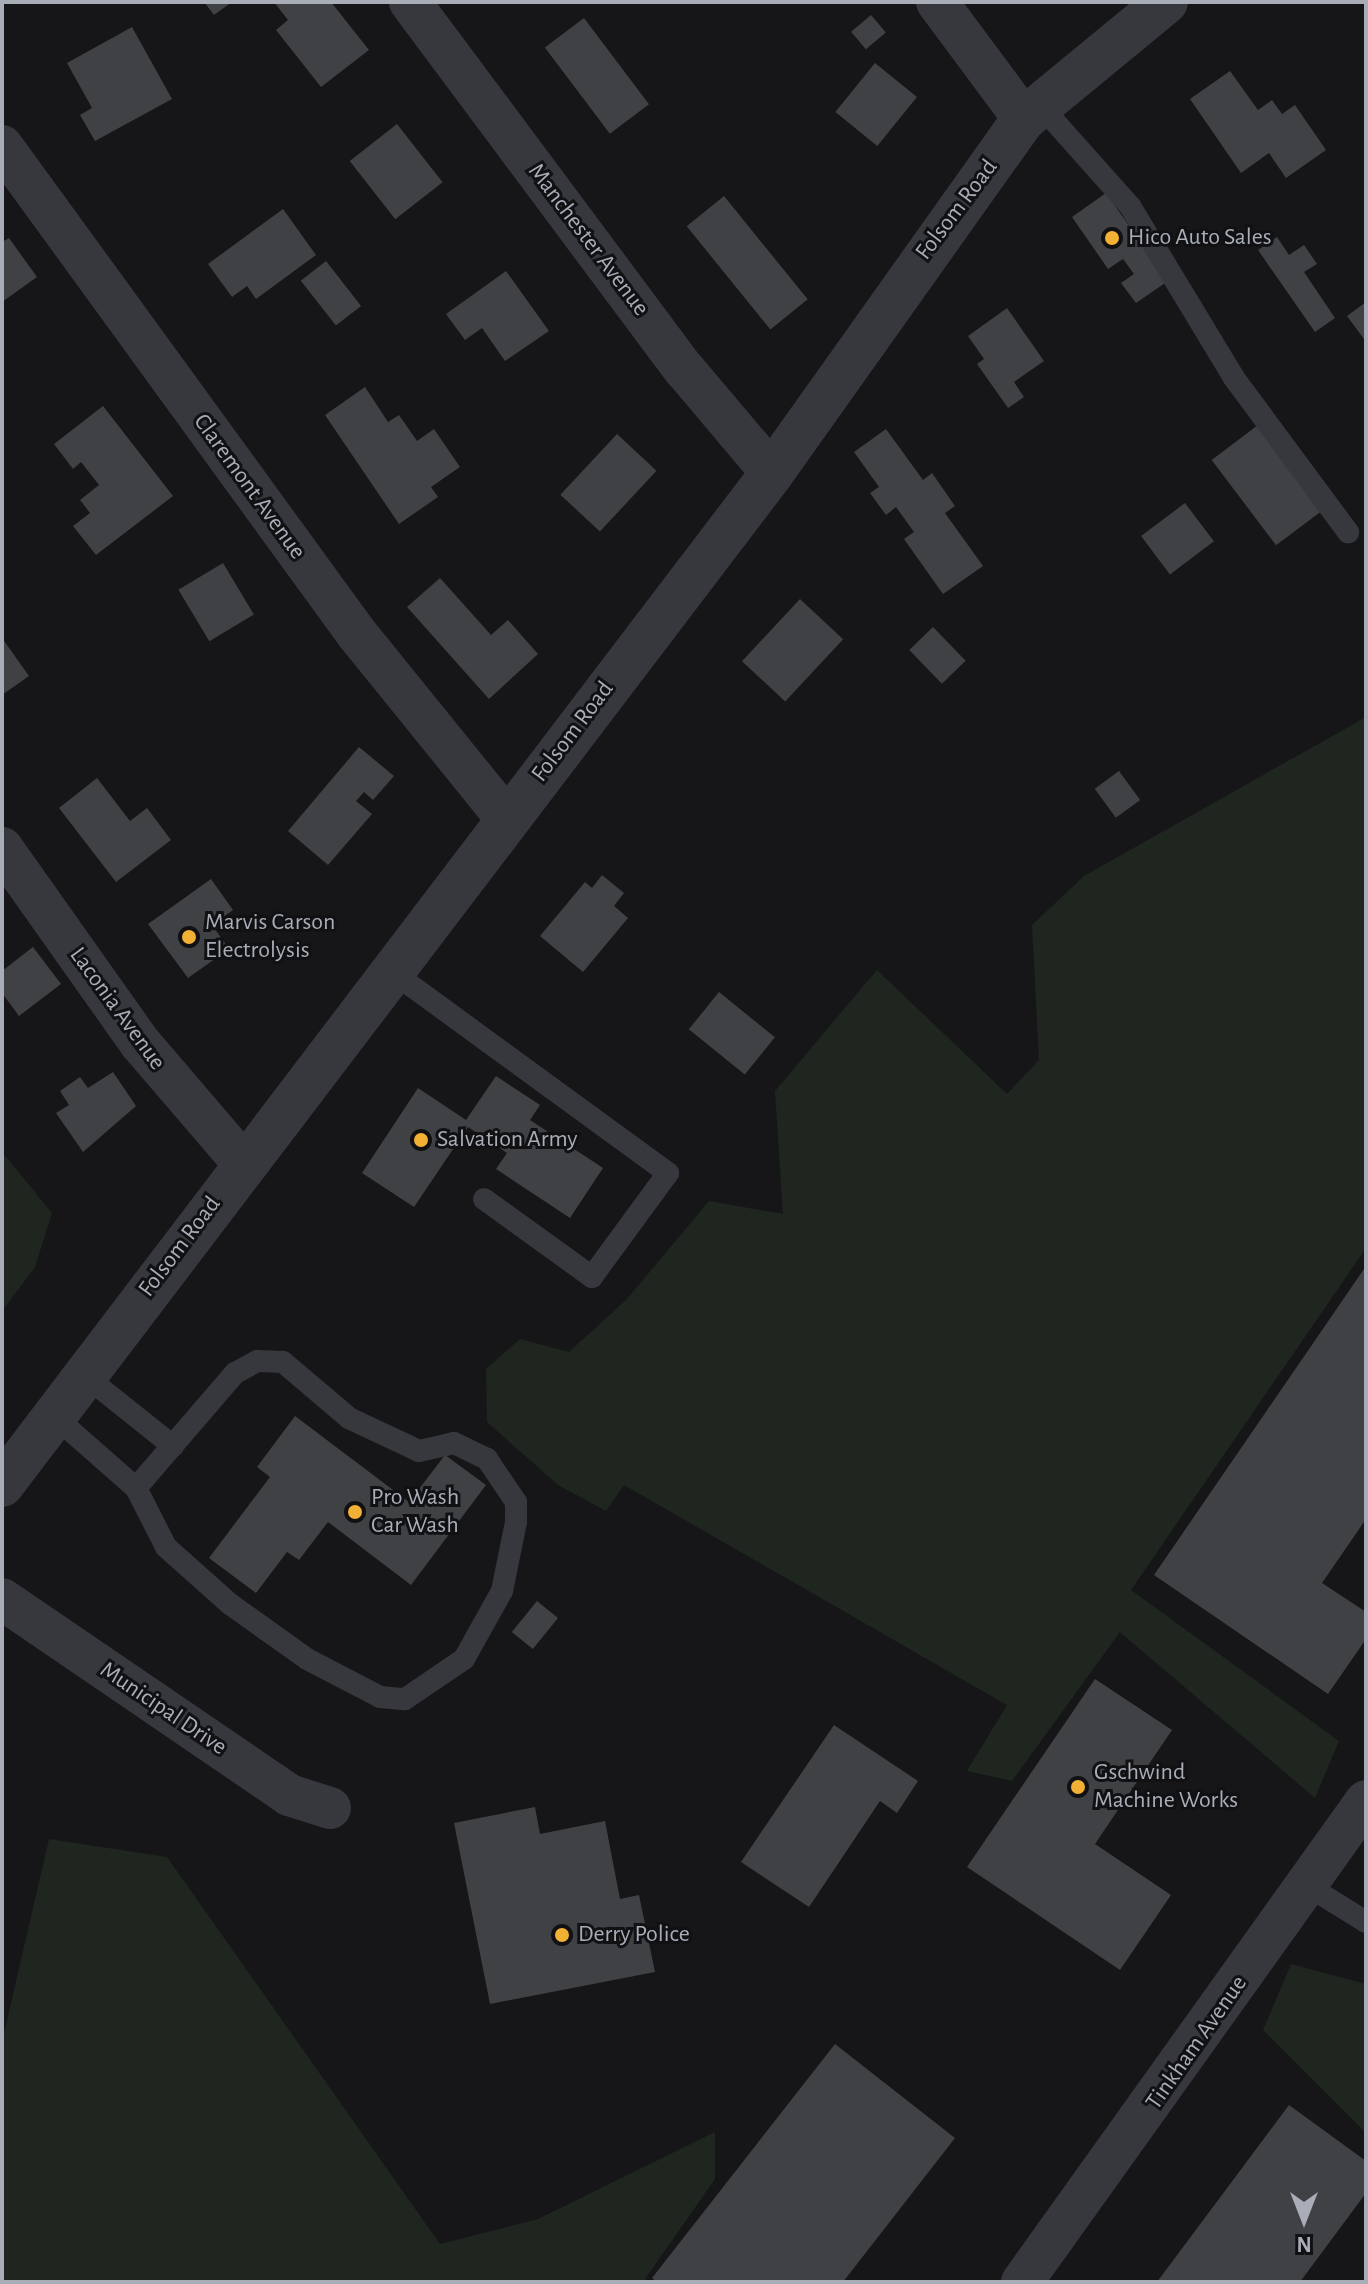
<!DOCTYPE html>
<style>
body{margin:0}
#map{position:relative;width:1368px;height:2284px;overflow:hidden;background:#161618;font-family:"Alegreya Sans",sans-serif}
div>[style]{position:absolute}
.green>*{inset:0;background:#1e261f}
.building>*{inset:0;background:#404145;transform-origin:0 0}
.service>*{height:22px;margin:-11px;padding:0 11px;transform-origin:11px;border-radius:11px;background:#37383d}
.minor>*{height:42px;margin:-21px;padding:0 21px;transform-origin:21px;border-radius:21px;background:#37383d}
.tertiary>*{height:44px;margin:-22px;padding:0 22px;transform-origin:22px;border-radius:22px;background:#37383d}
.dots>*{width:22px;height:22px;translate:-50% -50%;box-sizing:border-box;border:4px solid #111113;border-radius:50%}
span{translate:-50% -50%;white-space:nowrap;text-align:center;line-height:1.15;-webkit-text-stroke:6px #111113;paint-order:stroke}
.street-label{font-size:24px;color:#a8adb8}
.poi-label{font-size:24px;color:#a8adb8}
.left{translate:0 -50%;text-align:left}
.frame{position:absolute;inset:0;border:4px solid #a8adb8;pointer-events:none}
.north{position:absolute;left:1264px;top:2180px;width:80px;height:80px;-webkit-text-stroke:6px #111113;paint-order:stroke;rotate:180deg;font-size:22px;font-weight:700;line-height:32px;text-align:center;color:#a8adb8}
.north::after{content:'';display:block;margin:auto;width:28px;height:36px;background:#a8adb8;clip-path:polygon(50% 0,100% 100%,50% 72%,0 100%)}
</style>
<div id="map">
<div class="green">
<div style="clip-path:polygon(1366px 717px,1366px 1248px,1131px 1590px,1339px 1741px,1315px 1798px,1120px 1632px,1012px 1781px,967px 1771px,1007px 1705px,624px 1485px,606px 1511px,558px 1485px,487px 1422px,486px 1369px,520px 1339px,569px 1352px,626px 1300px,709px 1201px,783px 1214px,775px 1091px,877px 970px,1007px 1094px,1039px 1060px,1032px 925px,1084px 876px)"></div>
<div style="clip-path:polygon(2px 1152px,52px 1213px,35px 1267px,2px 1311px)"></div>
<div style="clip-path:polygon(49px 1839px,167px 1857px,440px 2244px,538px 2219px,715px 2132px,715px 2179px,643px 2282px,2px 2282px,2px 2042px)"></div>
<div style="clip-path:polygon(1291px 1964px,1366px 1984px,1366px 2133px,1263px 2030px)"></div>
</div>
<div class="building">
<div style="clip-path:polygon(204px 2px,232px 2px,214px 15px)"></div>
<div style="clip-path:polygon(274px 2px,331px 2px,369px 50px,321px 87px,276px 30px,288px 20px)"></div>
<div style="left:871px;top:15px;width:23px;height:26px;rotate:50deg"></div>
<div style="left:584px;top:18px;width:108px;height:49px;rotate:53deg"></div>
<div style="clip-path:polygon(132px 27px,172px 99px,95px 141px,80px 115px,92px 108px,67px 63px)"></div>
<div style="left:875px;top:63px;width:54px;height:63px;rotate:39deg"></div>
<div style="clip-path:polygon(1230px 71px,1258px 110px,1272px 100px,1282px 114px,1295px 105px,1326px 150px,1286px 178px,1269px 153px,1241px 173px,1190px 99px)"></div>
<div style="left:397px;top:124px;width:74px;height:60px;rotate:52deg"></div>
<div style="clip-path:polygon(1106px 193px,1168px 281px,1136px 303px,1121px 283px,1134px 274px,1123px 259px,1108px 269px,1072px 217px)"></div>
<div style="left:724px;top:196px;width:133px;height:48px;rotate:51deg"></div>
<div style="clip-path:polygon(283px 209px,316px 255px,256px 299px,247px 286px,232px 297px,208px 264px)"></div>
<div style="clip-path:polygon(1277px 237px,1289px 255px,1304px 245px,1317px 264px,1304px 272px,1335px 318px,1315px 332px,1258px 250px)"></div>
<div style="clip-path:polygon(9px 238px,37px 277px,2px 302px,2px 242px)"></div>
<div style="left:326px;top:261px;width:57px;height:32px;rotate:52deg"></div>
<div style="clip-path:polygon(506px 271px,549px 331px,505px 361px,482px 328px,465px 340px,446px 314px)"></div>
<div style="clip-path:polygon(1366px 302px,1366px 337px,1364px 339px,1347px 316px)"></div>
<div style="clip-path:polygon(1007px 308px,1044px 361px,1014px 382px,1024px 397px,1008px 408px,977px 364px,984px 359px,968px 336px)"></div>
<div style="clip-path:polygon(365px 387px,388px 422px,399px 415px,417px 441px,434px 429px,460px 467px,431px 487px,438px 497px,399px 524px,325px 415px)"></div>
<div style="clip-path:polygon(103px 406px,173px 496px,96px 555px,73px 526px,90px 513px,80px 500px,99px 485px,81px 462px,73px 469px,54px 444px)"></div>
<div style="left:1258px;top:425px;width:107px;height:58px;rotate:53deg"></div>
<div style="clip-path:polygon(886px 429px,923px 480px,932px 473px,955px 506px,945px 513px,983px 566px,943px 594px,904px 539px,914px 532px,896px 507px,886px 515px,870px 493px,879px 487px,854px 452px)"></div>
<div style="left:617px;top:434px;width:54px;height:83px;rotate:43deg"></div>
<div style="left:1185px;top:503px;width:48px;height:55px;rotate:53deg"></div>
<div style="left:223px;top:563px;width:60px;height:52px;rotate:59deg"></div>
<div style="clip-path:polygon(440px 578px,491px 635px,508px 620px,538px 654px,489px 699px,407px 607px)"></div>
<div style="left:800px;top:599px;width:59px;height:85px;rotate:43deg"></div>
<div style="left:933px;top:627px;width:47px;height:33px;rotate:46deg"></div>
<div style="clip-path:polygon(2px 638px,29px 676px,2px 695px)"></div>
<div style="clip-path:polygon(359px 747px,394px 776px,373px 800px,364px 792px,356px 801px,372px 814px,328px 865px,288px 831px)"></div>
<div style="left:1119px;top:771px;width:36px;height:30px;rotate:54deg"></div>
<div style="clip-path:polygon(97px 778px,130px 821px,147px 808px,171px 840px,116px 882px,59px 808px)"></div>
<div style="clip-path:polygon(602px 875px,624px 893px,614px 906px,628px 918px,583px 972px,540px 936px,585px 882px,592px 888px)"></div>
<div style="clip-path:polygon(211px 879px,233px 910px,212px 925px,229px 949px,188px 978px,148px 924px)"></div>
<div style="clip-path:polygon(33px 947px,61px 984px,19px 1016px,2px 993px,2px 971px)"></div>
<div style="left:719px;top:992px;width:72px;height:48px;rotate:39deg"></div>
<div style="clip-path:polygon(113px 1072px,136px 1106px,83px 1152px,56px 1113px,69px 1105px,60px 1091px,80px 1077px,88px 1088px)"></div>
<div style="clip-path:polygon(496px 1076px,540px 1105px,530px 1120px,603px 1168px,570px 1218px,496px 1169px,507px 1153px,468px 1127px,414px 1207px,362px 1173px,418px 1088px,466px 1120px)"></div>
<div style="clip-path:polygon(1366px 1266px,1366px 1519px,1322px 1583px,1366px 1612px,1366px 1639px,1328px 1694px,1154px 1575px)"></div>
<div style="clip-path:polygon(295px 1416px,409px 1502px,445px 1455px,486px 1485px,411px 1585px,328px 1522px,299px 1560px,287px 1552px,256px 1593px,209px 1558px,270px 1477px,257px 1467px)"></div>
<div style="left:537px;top:1601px;width:27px;height:40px;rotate:39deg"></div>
<div style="clip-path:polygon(1095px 1679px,1172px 1730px,1095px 1844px,1171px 1895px,1120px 1970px,967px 1867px)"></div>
<div style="clip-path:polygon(834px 1725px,918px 1781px,897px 1813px,880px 1801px,809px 1907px,741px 1862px)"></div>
<div style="clip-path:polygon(535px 1807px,540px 1834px,605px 1821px,620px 1899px,639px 1895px,655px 1972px,490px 2004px,454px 1823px)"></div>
<div style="clip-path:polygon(835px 2044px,955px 2138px,843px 2282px,657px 2282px,652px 2278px)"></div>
<div style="clip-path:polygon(1289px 2105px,1366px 2161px,1366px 2193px,1300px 2282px,1157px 2282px)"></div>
</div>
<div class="service">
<div style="left:1039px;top:104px;width:137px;rotate:48.3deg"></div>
<div style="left:1130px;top:206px;width:201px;rotate:58.8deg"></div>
<div style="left:1234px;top:378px;width:192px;rotate:53.5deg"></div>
<div style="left:391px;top:971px;width:343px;rotate:36.1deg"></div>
<div style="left:668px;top:1173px;width:129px;rotate:126.2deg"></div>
<div style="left:592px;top:1277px;width:133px;rotate:-144.2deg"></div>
<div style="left:84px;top:1375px;width:114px;rotate:38.6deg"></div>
<div style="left:54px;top:1416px;width:109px;rotate:41.3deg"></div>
<div style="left:136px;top:1488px;width:66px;rotate:63deg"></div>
<div style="left:166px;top:1547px;width:86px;rotate:41.7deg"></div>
<div style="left:230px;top:1604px;width:95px;rotate:35.5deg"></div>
<div style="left:307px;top:1659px;width:82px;rotate:27.5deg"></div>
<div style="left:380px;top:1697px;width:25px;rotate:5deg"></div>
<div style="left:405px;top:1699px;width:71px;rotate:-34.1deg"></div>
<div style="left:464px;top:1659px;width:78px;rotate:-60.8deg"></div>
<div style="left:502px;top:1591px;width:70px;rotate:-78.5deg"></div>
<div style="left:516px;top:1522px;width:20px;rotate:-90deg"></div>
<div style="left:516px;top:1502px;width:52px;rotate:-124deg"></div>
<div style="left:487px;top:1459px;width:37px;rotate:-154deg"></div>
<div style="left:454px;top:1443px;width:36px;rotate:167deg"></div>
<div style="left:419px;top:1451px;width:77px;rotate:-154.8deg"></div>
<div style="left:349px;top:1418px;width:87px;rotate:-139.7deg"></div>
<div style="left:283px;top:1362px;width:26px;rotate:-178deg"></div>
<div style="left:257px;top:1361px;width:25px;rotate:151deg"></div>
<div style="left:235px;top:1373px;width:152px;rotate:130.7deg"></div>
<div style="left:1308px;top:1886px;width:68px;rotate:31.8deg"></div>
</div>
<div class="minor">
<div style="left:410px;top:2px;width:458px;rotate:53.3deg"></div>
<div style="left:684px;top:369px;width:136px;rotate:49.8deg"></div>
<div style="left:937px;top:2px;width:146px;rotate:53.4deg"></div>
<div style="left:2px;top:146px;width:603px;rotate:53.97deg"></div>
<div style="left:357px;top:634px;width:238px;rotate:51deg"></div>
<div style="left:2px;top:848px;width:240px;rotate:54.7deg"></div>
<div style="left:141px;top:1044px;width:155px;rotate:49.4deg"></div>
<div style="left:2px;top:1599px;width:348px;rotate:34.3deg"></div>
<div style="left:289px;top:1795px;width:43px;rotate:17.6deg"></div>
<div style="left:1022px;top:2282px;width:591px;rotate:-54.43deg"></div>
</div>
<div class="tertiary">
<div style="left:2px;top:1485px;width:1272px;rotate:-52.73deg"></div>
<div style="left:772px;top:473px;width:435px;rotate:-54.6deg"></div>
<div style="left:1024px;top:119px;width:184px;rotate:-39.5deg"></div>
</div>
<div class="dots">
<div style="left:1112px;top:238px;background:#f2b134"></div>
<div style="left:189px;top:937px;background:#f2b134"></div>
<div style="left:421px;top:1140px;background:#f2b134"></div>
<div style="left:355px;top:1512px;background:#f2b134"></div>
<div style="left:1078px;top:1787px;background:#f2b134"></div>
<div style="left:562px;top:1935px;background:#f2b134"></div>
</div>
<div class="street-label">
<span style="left:957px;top:210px;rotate:-53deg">Folsom Road</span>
<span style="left:588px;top:240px;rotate:53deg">Manchester Avenue</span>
<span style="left:249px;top:487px;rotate:54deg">Claremont Avenue</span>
<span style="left:573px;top:732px;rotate:-53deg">Folsom Road</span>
<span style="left:117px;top:1009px;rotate:54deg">Laconia Avenue</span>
<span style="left:180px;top:1247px;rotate:-53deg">Folsom Road</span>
<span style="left:163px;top:1709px;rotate:34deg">Municipal Drive</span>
<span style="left:1197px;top:2043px;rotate:-55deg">Tinkham Avenue</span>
</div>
<div class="poi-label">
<span class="left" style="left:1128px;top:238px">Hico Auto Sales</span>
<span class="left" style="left:205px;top:937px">Marvis Carson<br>Electrolysis</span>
<span class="left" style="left:437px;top:1140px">Salvation Army</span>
<span class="left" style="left:371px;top:1512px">Pro Wash<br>Car Wash</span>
<span class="left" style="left:1094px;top:1787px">Gschwind<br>Machine Works</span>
<span class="left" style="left:578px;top:1935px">Derry Police</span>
</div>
<div class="frame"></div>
<div class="north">N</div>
</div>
